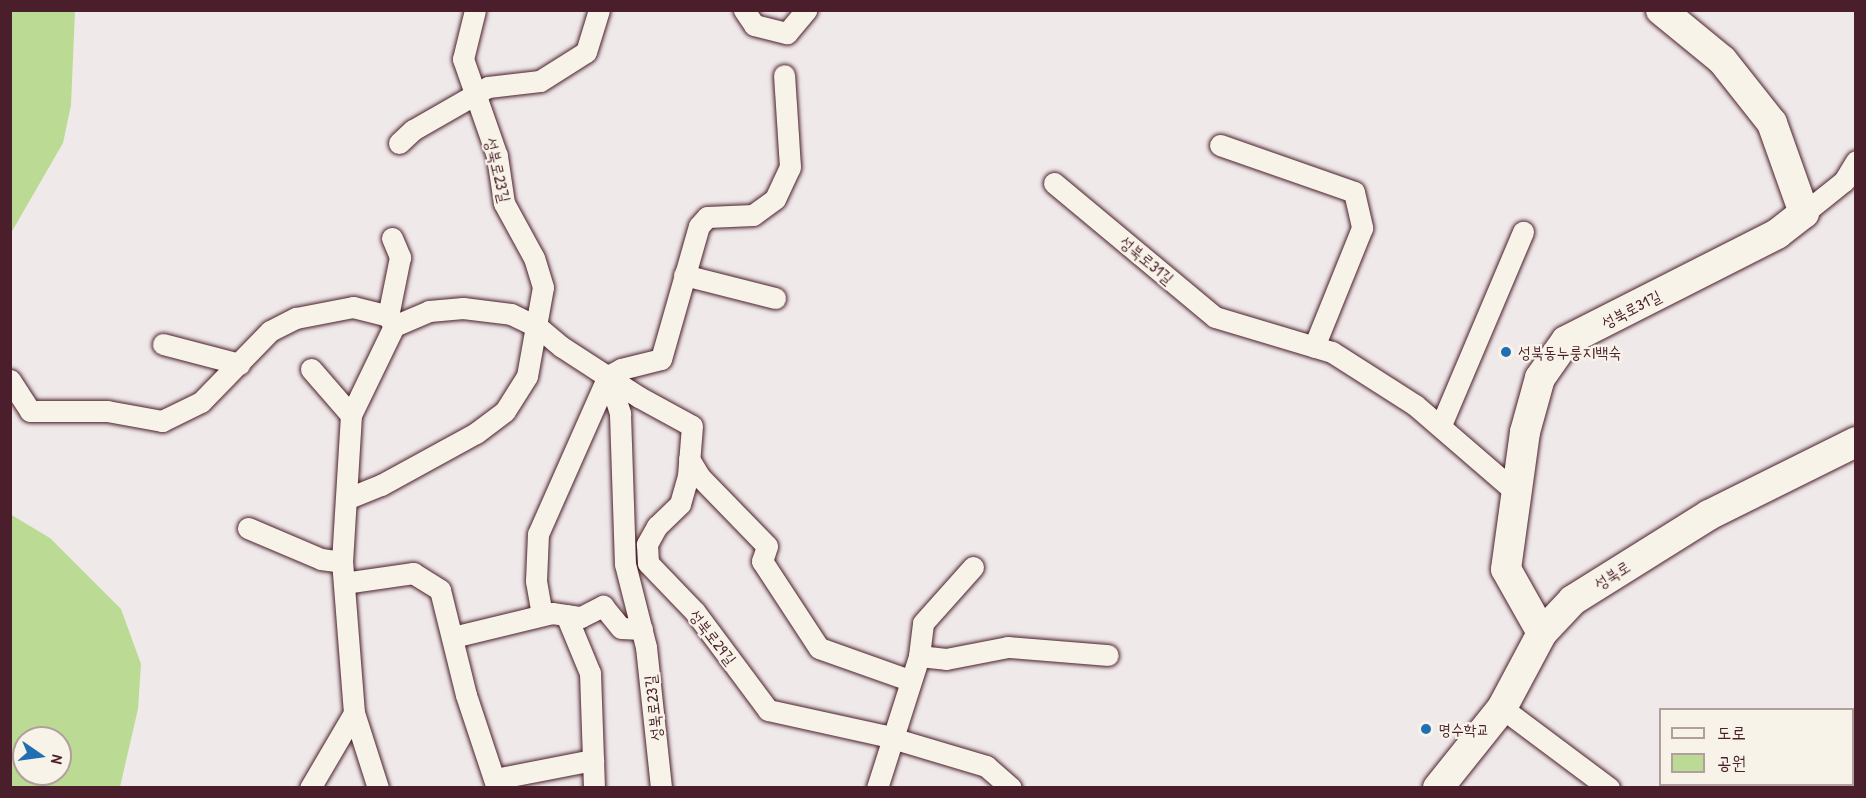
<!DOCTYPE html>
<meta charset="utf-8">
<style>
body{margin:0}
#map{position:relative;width:1866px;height:798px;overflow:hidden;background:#f0e9ea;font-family:"Patrick Hand","Poor Story",sans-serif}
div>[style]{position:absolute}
.green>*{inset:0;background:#bbdb94}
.roads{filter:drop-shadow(0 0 2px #4a1f2b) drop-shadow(0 0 2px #4a1f2b)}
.street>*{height:21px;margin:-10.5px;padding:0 10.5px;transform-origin:10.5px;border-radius:10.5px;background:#f7f3e8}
.secondary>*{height:30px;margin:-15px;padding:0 15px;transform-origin:15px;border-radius:15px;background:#f7f3e8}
.dots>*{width:16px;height:16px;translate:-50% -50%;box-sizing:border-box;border:3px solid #f7f3e8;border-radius:50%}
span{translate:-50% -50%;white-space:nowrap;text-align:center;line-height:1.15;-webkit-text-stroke:4.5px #f7f3e8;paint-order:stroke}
.street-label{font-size:16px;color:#4a1f2b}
.poi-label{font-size:16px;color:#4a1f2b}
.left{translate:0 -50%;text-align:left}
.frame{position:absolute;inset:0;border:12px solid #4a1f2b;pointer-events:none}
.legend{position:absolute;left:1659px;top:708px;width:195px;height:78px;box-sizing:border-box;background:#f7f3e8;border:2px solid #b29e9c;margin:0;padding:8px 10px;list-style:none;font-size:18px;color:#4a1f2b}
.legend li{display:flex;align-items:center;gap:12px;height:30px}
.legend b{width:30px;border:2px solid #b29e9c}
.north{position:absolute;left:12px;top:726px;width:60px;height:60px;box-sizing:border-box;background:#f7f3e8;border:2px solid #b29e9c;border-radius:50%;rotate:103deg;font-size:16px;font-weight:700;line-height:24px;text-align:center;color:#4a1f2b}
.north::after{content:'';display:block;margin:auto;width:21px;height:27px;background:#1f6fb2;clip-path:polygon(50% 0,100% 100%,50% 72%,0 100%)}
</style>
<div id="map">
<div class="green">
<div style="clip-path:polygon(11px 10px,75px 11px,71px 105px,63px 143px,11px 233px)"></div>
<div style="clip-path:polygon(evenodd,10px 514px,50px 538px,121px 609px,141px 664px,138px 709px,120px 787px,11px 787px,10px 514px,24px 738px,60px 738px,60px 774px,24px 774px,24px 738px)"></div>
</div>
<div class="roads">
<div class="street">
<div style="left:744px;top:10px;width:18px;rotate:56deg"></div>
<div style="left:754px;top:25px;width:34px;rotate:14deg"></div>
<div style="left:787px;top:33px;width:30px;rotate:-50deg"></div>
<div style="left:399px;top:143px;width:19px;rotate:-43deg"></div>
<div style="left:413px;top:130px;width:86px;rotate:-29.8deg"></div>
<div style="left:488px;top:87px;width:52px;rotate:-6.6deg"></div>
<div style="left:540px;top:81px;width:54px;rotate:-32.2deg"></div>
<div style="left:586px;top:52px;width:44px;rotate:-72.8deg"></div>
<div style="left:1220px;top:145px;width:142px;rotate:19.3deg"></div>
<div style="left:1354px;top:192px;width:37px;rotate:77deg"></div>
<div style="left:1362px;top:228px;width:128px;rotate:112deg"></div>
<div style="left:1054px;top:183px;width:209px;rotate:39.8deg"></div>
<div style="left:1215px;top:317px;width:122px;rotate:16.7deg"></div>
<div style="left:1332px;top:352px;width:98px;rotate:32.6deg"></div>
<div style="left:1415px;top:405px;width:135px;rotate:40.8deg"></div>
<div style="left:1804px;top:213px;width:51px;rotate:-38.7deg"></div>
<div style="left:1844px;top:181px;width:23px;rotate:-59deg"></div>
<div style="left:392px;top:238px;width:21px;rotate:67deg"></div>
<div style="left:400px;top:257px;width:60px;rotate:101.5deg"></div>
<div style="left:388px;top:316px;width:12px;rotate:59deg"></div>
<div style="left:684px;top:275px;width:94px;rotate:14.2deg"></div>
<div style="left:163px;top:344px;width:79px;rotate:14.7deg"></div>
<div style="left:311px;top:369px;width:61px;rotate:49deg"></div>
<div style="left:608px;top:376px;width:40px;rotate:72deg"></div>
<div style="left:620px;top:414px;width:150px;rotate:88.1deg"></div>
<div style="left:625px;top:564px;width:86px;rotate:75.8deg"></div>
<div style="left:646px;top:647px;width:142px;rotate:83.9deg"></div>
<div style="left:608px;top:376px;width:15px;rotate:-28deg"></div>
<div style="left:621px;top:369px;width:41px;rotate:-14deg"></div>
<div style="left:661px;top:359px;width:138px;rotate:-74.1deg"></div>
<div style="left:699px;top:226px;width:12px;rotate:-48deg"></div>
<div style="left:707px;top:217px;width:46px;rotate:-2.5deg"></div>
<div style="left:753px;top:215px;width:27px;rotate:-36deg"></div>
<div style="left:775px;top:199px;width:35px;rotate:-65deg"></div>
<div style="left:790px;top:167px;width:92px;rotate:-93.7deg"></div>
<div style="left:10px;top:380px;width:37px;rotate:57deg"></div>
<div style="left:30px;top:411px;width:77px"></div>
<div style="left:107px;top:411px;width:56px;rotate:10.3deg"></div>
<div style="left:162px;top:421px;width:43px;rotate:-26deg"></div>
<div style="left:201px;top:402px;width:99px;rotate:-45.8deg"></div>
<div style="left:270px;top:331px;width:29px;rotate:-27deg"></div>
<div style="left:296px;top:318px;width:58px;rotate:-10.9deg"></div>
<div style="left:353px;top:307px;width:36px;rotate:14deg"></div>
<div style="left:1441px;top:425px;width:210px;rotate:-67deg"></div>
<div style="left:689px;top:459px;width:21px;rotate:59deg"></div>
<div style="left:700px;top:477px;width:96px;rotate:45.8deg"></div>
<div style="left:767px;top:546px;width:16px;rotate:108deg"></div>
<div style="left:762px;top:561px;width:104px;rotate:56.8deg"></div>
<div style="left:819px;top:648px;width:96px;rotate:19.6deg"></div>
<div style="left:346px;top:499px;width:38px;rotate:-22deg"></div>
<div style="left:381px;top:485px;width:108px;rotate:-28.7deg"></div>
<div style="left:476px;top:433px;width:36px;rotate:-37deg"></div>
<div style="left:505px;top:411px;width:41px;rotate:-57.8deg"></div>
<div style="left:527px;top:376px;width:90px;rotate:-79.8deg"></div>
<div style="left:543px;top:287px;width:30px;rotate:-107deg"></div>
<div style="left:534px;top:258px;width:63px;rotate:-118.6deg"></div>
<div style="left:504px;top:203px;width:48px;rotate:-98.5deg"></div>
<div style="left:497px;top:156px;width:103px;rotate:-109.3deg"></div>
<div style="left:463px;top:59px;width:50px;rotate:-76.2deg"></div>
<div style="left:248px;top:528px;width:79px;rotate:23deg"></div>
<div style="left:321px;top:559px;width:21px;rotate:8deg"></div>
<div style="left:344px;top:583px;width:70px;rotate:-8.2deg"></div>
<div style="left:413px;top:573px;width:32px;rotate:32deg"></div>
<div style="left:440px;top:590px;width:108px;rotate:76.1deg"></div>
<div style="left:466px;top:695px;width:98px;rotate:71.6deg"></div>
<div style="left:542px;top:615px;width:35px;rotate:-100deg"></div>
<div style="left:536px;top:581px;width:47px;rotate:-87.6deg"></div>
<div style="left:538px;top:534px;width:173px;rotate:-66.1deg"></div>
<div style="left:566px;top:615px;width:63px;rotate:67.5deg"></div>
<div style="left:590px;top:673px;width:115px;rotate:88deg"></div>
<div style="left:453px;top:637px;width:102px;rotate:-13.6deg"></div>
<div style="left:552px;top:613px;width:29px;rotate:8deg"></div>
<div style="left:581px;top:617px;width:25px;rotate:-27deg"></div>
<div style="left:603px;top:606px;width:28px;rotate:51deg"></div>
<div style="left:621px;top:628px;width:21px;rotate:3deg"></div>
<div style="left:919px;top:656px;width:27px;rotate:6deg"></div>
<div style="left:946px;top:659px;width:63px;rotate:-11deg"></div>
<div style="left:1008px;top:647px;width:100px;rotate:4.6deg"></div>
<div style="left:1502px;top:708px;width:134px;rotate:36.8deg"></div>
<div style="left:495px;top:779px;width:100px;rotate:-11deg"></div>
<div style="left:310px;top:788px;width:87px;rotate:-59.6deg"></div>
<div style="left:378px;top:788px;width:79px;rotate:-107.7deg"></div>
<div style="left:354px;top:713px;width:151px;rotate:-94.5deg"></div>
<div style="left:342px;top:562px;width:147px;rotate:-86.5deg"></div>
<div style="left:351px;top:415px;width:99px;rotate:-64.2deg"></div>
<div style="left:394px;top:326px;width:38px;rotate:-23deg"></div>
<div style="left:429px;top:311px;width:34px;rotate:-5deg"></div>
<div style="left:463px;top:308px;width:48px;rotate:7.1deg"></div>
<div style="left:511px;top:314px;width:30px;rotate:26deg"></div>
<div style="left:538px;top:327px;width:31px;rotate:40deg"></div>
<div style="left:562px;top:347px;width:92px;rotate:33deg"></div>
<div style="left:639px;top:397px;width:60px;rotate:28.7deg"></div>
<div style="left:692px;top:426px;width:50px;rotate:94.6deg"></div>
<div style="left:688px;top:476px;width:29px;rotate:106deg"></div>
<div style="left:680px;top:504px;width:32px;rotate:136deg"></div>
<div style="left:657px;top:526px;width:21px;rotate:119deg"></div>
<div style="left:647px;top:544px;width:19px;rotate:87deg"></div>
<div style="left:648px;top:563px;width:68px;rotate:46.2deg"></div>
<div style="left:695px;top:612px;width:122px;rotate:53.3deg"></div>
<div style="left:768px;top:710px;width:117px;rotate:12.4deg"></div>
<div style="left:882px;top:735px;width:109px;rotate:16.6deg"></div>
<div style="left:986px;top:766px;width:33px;rotate:41deg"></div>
<div style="left:877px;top:788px;width:139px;rotate:-72.3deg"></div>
<div style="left:919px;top:656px;width:33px;rotate:-83deg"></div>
<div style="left:923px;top:623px;width:75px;rotate:-48.2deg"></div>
</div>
<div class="secondary">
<div style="left:1542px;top:633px;width:73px;rotate:-119.4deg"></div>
<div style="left:1506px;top:569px;width:138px;rotate:-82.1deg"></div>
<div style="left:1525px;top:432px;width:56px;rotate:-74.5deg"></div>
<div style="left:1540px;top:378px;width:45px;rotate:-54.9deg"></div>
<div style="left:1566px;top:341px;width:237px;rotate:-26.9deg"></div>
<div style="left:1777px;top:234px;width:34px;rotate:-38deg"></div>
<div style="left:1804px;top:213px;width:96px;rotate:-109.6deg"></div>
<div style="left:1772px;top:123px;width:80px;rotate:-128.4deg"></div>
<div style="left:1722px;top:60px;width:79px;rotate:-140.7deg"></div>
<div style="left:1438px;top:788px;width:102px;rotate:-51.3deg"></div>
<div style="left:1502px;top:708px;width:85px;rotate:-61.9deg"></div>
<div style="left:1542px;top:633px;width:45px;rotate:-46.8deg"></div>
<div style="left:1573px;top:600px;width:160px;rotate:-32deg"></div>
<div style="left:1709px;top:515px;width:164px;rotate:-26.4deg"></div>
</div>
</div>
<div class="dots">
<div style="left:1506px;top:352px;background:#1f6fb2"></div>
<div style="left:1426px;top:729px;background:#1f6fb2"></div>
</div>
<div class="street-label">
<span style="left:498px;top:170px;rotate:77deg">성북로23길</span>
<span style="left:1147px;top:260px;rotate:40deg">성북로31길</span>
<span style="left:1631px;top:309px;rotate:-27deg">성북로31길</span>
<span style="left:1612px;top:575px;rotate:-32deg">성북로</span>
<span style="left:713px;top:637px;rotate:52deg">성북로29길</span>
<span style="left:653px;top:708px;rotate:-96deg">성북로23길</span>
</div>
<div class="poi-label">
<span class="left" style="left:1518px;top:352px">성북동누룽지백숙</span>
<span class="left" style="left:1438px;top:729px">명수학교</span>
</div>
<div class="frame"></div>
<ul class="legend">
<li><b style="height:8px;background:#f7f3e8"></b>도로</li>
<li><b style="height:16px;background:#bbdb94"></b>공원</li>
</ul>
<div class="north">N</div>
</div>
